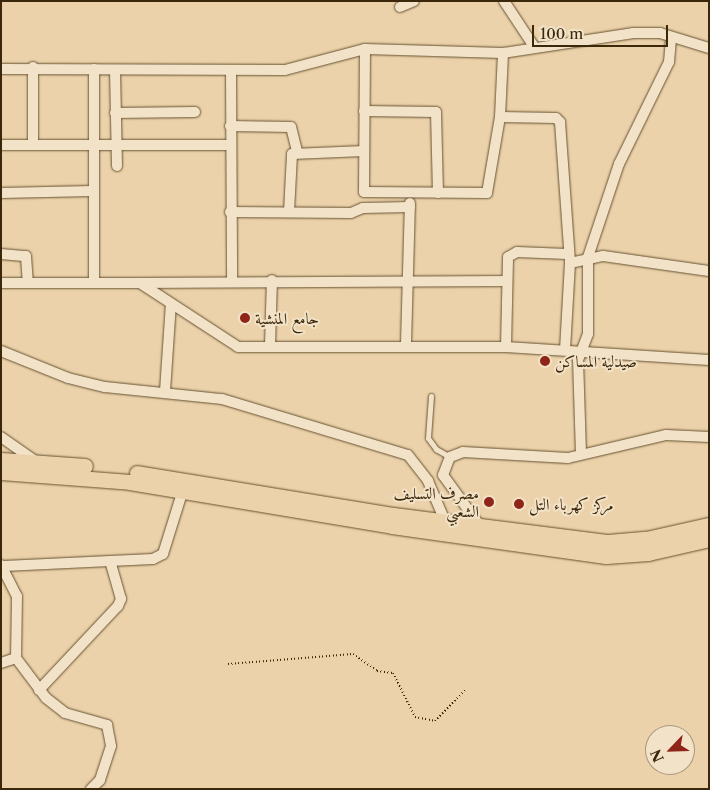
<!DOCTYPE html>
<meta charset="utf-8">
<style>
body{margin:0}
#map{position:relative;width:710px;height:790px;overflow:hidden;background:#ebd2aa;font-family:"Libre Caslon Text",Amiri,serif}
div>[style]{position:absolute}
.path>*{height:2px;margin-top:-1px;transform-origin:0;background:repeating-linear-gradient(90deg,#3b2709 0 1px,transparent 0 3.5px)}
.roads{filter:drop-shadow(0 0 1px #675231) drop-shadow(0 0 1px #675231)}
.lane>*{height:5px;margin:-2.5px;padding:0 2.5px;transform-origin:2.5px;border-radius:2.5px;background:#f2e2c8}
.street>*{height:10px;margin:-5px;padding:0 5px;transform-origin:5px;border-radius:5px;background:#f2e2c8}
.primary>*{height:15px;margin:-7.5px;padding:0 7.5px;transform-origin:7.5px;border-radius:7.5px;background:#ebd2aa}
.dots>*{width:14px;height:14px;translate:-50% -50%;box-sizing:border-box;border:2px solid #f2e2c8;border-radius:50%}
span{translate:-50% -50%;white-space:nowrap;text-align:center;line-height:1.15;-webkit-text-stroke:4px #f2e2c8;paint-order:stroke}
.poi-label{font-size:16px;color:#3b2709}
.left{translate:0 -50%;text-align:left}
.right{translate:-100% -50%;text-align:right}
.frame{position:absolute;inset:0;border:2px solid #3b2709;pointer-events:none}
.north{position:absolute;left:645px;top:725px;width:50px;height:50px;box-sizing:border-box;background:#f2e2c8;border:1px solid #a9977c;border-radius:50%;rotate:246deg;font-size:14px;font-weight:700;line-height:20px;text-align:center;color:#3b2709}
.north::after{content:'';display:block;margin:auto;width:18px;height:22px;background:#8f2418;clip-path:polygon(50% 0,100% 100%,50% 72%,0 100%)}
.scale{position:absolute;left:532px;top:25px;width:136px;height:22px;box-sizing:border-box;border:2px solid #3b2709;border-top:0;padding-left:6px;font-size:15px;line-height:18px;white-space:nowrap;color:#3b2709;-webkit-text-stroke:4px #f2e2c8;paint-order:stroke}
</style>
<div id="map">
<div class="path">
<div style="left:228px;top:664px;width:125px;rotate:-4.6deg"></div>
<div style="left:353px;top:654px;width:29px;rotate:35deg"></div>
<div style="left:377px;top:671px;width:16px;rotate:7deg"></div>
<div style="left:393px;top:673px;width:49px;rotate:63.4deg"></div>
<div style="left:415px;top:717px;width:20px;rotate:11deg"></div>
<div style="left:435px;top:721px;width:45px;rotate:-45.9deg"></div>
</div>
<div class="roads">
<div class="lane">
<div style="left:431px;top:396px;width:42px;rotate:94.1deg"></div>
<div style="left:428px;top:438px;width:14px;rotate:54deg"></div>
<div style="left:436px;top:449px;width:16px;rotate:30deg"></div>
</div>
<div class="street">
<div style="left:504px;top:1px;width:53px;rotate:56.6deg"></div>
<div style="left:400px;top:7px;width:15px;rotate:-23deg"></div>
<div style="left:365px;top:49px;width:143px;rotate:90.4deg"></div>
<div style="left:364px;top:192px;width:123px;rotate:0.5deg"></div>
<div style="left:487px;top:193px;width:77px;rotate:-80.3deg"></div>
<div style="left:500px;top:117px;width:64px;rotate:-87.3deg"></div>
<div style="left:33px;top:67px;width:77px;rotate:90deg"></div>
<div style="left:1px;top:69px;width:284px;rotate:0.2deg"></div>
<div style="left:285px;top:70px;width:83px;rotate:-14.7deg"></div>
<div style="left:365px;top:49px;width:138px;rotate:1.7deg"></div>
<div style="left:503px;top:53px;width:132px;rotate:-8.7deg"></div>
<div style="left:633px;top:33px;width:27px"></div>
<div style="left:660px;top:33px;width:51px;rotate:17deg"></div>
<div style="left:94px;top:69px;width:214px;rotate:90deg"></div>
<div style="left:115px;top:70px;width:96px;rotate:88.8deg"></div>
<div style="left:231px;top:70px;width:210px;rotate:89.7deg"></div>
<div style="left:364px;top:111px;width:72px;rotate:0.8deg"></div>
<div style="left:436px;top:112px;width:81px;rotate:88.6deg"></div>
<div style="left:115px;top:113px;width:80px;rotate:-0.7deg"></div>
<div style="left:500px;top:117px;width:56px;rotate:1deg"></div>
<div style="left:556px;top:118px;width:6px;rotate:45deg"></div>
<div style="left:560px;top:122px;width:141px;rotate:85.9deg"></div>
<div style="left:570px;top:263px;width:86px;rotate:93.3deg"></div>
<div style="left:230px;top:126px;width:61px;rotate:0.9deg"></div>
<div style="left:291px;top:127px;width:25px;rotate:76deg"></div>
<div style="left:1px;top:145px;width:228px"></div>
<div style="left:1px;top:193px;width:91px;rotate:-1.3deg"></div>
<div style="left:230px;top:212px;width:121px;rotate:0.5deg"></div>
<div style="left:351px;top:213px;width:13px;rotate:-23deg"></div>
<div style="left:363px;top:208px;width:47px;rotate:-1.2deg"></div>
<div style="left:289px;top:212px;width:58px;rotate:-87deg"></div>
<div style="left:292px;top:154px;width:72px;rotate:-2.4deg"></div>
<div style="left:1px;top:254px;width:25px;rotate:5deg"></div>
<div style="left:26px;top:256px;width:27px;rotate:86deg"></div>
<div style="left:570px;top:263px;width:34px;rotate:-12deg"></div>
<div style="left:603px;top:256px;width:107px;rotate:8.1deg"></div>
<div style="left:1px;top:283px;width:139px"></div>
<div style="left:140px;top:283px;width:117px;rotate:33.1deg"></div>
<div style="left:238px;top:347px;width:268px"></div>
<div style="left:506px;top:347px;width:203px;rotate:3.7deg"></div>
<div style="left:140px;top:283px;width:366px;rotate:-0.3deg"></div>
<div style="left:406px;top:344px;width:141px;rotate:-88.4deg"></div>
<div style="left:270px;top:346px;width:66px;rotate:-88.3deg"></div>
<div style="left:506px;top:347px;width:90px;rotate:-88.7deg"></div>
<div style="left:508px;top:257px;width:10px;rotate:-29deg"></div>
<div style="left:517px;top:252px;width:50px;rotate:2.3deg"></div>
<div style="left:1px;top:351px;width:72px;rotate:21.9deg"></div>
<div style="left:68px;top:378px;width:38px;rotate:14deg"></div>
<div style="left:105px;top:387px;width:118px;rotate:5.9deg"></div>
<div style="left:222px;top:399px;width:194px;rotate:16.8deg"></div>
<div style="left:408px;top:455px;width:33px;rotate:52deg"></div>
<div style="left:428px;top:481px;width:43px;rotate:67deg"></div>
<div style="left:165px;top:391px;width:87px;rotate:-86.1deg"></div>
<div style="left:1px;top:437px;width:39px;rotate:35deg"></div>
<div style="left:581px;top:454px;width:94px;rotate:-91.8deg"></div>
<div style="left:578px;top:360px;width:28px;rotate:-69deg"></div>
<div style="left:588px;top:334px;width:77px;rotate:-90deg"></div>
<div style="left:588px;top:257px;width:98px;rotate:-71.6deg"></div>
<div style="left:619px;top:164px;width:114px;rotate:-63.9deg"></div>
<div style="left:669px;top:62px;width:24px;rotate:-85deg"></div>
<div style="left:480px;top:526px;width:63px;rotate:-126deg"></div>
<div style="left:443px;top:475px;width:19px;rotate:-69deg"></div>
<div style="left:450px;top:457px;width:14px;rotate:-21deg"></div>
<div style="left:463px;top:452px;width:105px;rotate:3.3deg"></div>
<div style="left:568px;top:458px;width:101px;rotate:-13.2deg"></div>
<div style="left:666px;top:435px;width:43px;rotate:2.7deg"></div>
<div style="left:1px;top:565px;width:35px;rotate:63deg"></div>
<div style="left:17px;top:596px;width:62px;rotate:90.9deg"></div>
<div style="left:16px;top:658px;width:16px;rotate:162deg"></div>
<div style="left:4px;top:566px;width:149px;rotate:-2.7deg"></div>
<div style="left:153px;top:559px;width:11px;rotate:-27deg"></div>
<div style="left:163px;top:554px;width:64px;rotate:-72.7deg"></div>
<div style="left:16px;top:658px;width:50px;rotate:53.1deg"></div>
<div style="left:46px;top:698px;width:24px;rotate:38deg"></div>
<div style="left:65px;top:713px;width:44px;rotate:15.9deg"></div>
<div style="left:107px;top:725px;width:21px;rotate:79deg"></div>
<div style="left:111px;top:746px;width:36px;rotate:108deg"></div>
<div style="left:100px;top:780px;width:13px;rotate:135deg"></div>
<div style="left:39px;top:690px;width:115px;rotate:-46.8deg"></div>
<div style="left:118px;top:606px;width:8px;rotate:-67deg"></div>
<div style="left:121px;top:599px;width:37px;rotate:-106deg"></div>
</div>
<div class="primary">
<div style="left:1px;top:460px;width:84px;rotate:4.1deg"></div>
<div style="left:1px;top:472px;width:129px;rotate:4.4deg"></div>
<div style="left:130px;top:482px;width:266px;rotate:9.5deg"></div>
<div style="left:392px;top:526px;width:216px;rotate:8deg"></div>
<div style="left:606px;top:556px;width:42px;rotate:-4.1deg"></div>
<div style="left:648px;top:553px;width:63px;rotate:-12.9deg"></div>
<div style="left:137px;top:473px;width:259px;rotate:9.3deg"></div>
<div style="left:393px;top:515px;width:217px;rotate:7.2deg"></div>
<div style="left:608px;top:542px;width:38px;rotate:-5deg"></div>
<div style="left:646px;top:539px;width:65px;rotate:-12.5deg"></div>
</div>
</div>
<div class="dots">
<div style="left:245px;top:318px;background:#8f2418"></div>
<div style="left:545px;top:361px;background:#8f2418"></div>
<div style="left:489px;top:502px;background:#8f2418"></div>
<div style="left:519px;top:504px;background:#8f2418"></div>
</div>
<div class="poi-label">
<span class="left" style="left:255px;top:318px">جامع المنشية</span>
<span class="left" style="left:555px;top:361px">صيدلية المساكن</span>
<span class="right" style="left:479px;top:502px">مصرف التسليف<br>الشعبي</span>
<span class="left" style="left:529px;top:504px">مركز كهرباء التل</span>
</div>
<div class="frame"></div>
<div class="north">N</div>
<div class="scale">100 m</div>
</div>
